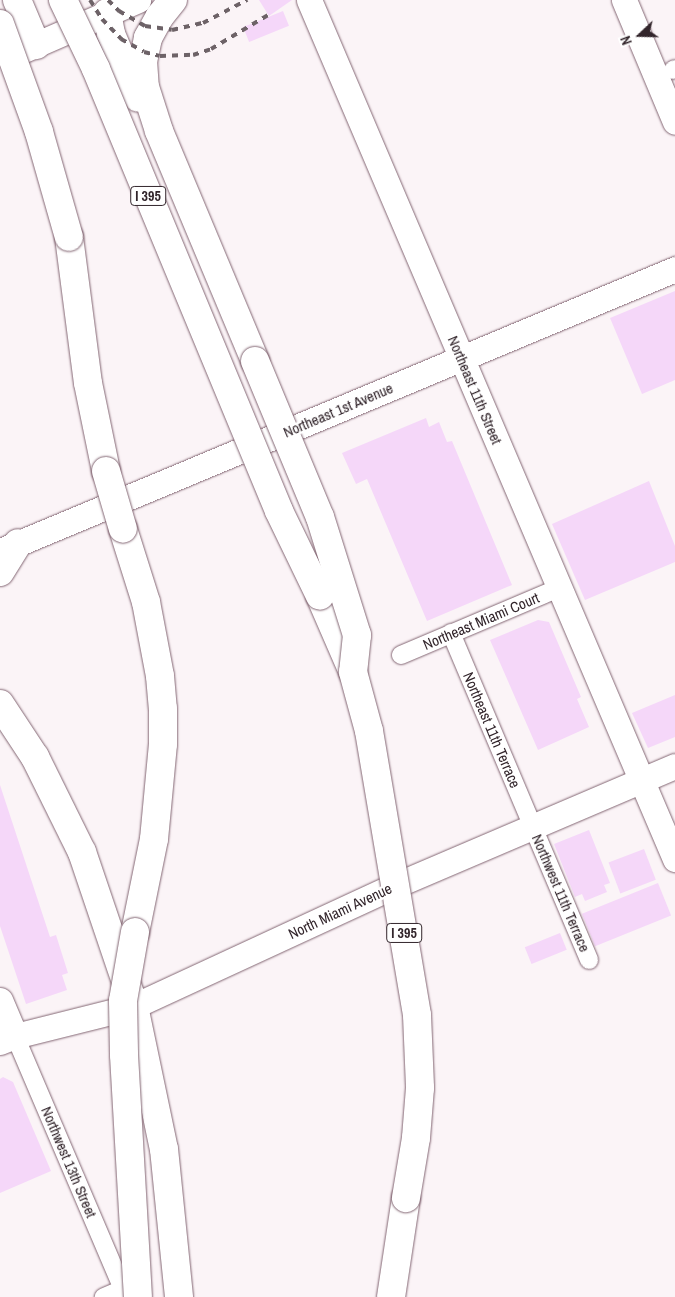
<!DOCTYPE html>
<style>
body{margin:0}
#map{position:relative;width:675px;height:1297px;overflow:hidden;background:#fbf4f7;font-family:"Archivo Narrow",sans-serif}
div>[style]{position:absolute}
.building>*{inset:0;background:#f5d7f9;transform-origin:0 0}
.roads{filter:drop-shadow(0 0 1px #836673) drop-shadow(0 0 1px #836673)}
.street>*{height:18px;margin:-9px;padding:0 9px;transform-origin:9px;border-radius:9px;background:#fff}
.secondary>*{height:25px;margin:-12.5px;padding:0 12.5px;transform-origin:12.5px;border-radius:12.5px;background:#fff}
.primary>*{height:28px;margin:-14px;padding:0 14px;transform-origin:14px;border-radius:14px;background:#fff}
.highway>*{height:28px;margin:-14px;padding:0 14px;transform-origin:14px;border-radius:14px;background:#fff}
.rail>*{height:4px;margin-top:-2px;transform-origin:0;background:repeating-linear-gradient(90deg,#6d6267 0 6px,transparent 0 12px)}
.bridges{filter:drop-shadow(0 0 1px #836673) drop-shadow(0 0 1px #836673)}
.highway-bridge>*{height:28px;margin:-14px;padding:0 14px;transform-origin:14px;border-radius:14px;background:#fff}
span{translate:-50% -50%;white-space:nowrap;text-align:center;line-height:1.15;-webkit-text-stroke:4.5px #fff;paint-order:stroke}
.shield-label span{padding:1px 4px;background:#fff;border:1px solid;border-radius:4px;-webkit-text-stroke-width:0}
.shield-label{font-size:14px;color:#32252b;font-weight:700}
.street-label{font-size:15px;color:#32252b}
.north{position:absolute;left:615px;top:10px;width:50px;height:50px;-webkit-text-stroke:4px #fff;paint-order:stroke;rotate:249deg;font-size:14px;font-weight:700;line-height:20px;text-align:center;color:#32252b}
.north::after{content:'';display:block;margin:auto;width:18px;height:22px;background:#32252b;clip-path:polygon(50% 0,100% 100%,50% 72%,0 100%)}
</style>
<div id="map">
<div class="building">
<div style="clip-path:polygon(259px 0,292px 0,269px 16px)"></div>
<div style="left:283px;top:11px;width:16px;height:43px;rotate:68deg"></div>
<div style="clip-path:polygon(675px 291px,675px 380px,642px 394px,610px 318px)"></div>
<div style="clip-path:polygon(426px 418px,429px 427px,439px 422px,447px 442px,452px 441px,512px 585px,427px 621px,367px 479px,356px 484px,342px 453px)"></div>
<div style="clip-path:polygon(649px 481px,675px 546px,675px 562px,585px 600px,552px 524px)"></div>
<div style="clip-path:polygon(538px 620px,549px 622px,581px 697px,577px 699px,589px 727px,538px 750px,490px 640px)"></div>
<div style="clip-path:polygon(675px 695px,675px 737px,648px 748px,632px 713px)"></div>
<div style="clip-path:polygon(0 785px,50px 937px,56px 935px,68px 973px,62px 975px,67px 990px,26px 1004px,0 926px)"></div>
<div style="clip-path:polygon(589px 830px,610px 883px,604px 885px,607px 892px,585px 901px,582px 894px,575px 897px,554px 844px)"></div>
<div style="left:644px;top:849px;width:33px;height:38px;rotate:69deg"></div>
<div style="left:658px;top:883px;width:35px;height:82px;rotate:68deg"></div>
<div style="left:560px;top:933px;width:18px;height:38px;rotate:68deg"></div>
<div style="clip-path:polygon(3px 1077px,13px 1082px,51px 1171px,0 1193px,0 1079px)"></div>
</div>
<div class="roads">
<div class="street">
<div style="left:673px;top:70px;width:2px;rotate:-27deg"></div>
<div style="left:451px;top:633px;width:355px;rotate:67.1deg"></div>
<div style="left:401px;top:655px;width:174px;rotate:-23deg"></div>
<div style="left:15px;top:1036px;width:275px;rotate:66.9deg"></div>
<div style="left:123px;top:1289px;width:21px;rotate:157deg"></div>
</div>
<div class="secondary">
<div style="left:309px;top:0;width:934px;rotate:66.92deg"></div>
<div style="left:624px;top:0;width:132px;rotate:67.3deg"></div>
<div style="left:19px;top:52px;width:130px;rotate:-23.6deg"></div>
<div style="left:0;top:551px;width:732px;rotate:-22.67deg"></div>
<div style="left:0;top:1000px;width:39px;rotate:67deg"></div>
<div style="left:0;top:1042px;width:16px;rotate:-22deg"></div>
<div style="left:15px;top:1036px;width:123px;rotate:-14.1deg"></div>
<div style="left:134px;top:1006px;width:281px;rotate:-24.8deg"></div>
<div style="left:389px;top:888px;width:311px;rotate:-23.1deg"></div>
</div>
<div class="primary">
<div style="left:17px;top:0;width:49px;rotate:67.1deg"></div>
</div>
<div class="highway">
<div style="left:173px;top:0;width:21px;rotate:129deg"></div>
<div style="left:160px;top:16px;width:25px;rotate:119deg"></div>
<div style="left:148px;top:38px;width:24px;rotate:102deg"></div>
<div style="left:143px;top:61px;width:26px;rotate:86deg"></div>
<div style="left:145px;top:87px;width:46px;rotate:72.3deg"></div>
<div style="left:159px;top:131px;width:249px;rotate:67.3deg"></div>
<div style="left:107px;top:13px;width:21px;rotate:79deg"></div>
<div style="left:111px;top:34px;width:69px;rotate:67.1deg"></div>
<div style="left:69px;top:237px;width:147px;rotate:82.6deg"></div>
<div style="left:88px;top:383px;width:90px;rotate:78.4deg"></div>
<div style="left:123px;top:529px;width:77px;rotate:72.5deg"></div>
<div style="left:146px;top:602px;width:75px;rotate:79.3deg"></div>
<div style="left:160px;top:676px;width:33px;rotate:85deg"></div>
<div style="left:163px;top:709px;width:35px;rotate:90deg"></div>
<div style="left:163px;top:744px;width:95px;rotate:95.4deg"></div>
<div style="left:154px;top:839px;width:95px;rotate:101.5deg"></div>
<div style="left:0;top:572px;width:34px;rotate:-58deg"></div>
<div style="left:320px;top:596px;width:83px;rotate:66.5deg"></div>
<div style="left:0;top:704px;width:64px;rotate:56.6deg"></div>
<div style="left:35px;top:757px;width:106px;rotate:63.7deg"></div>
<div style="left:82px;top:852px;width:163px;rotate:71.3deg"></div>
<div style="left:134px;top:1006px;width:146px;rotate:78.2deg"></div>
<div style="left:164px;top:1149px;width:149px;rotate:84.2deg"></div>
<div style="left:391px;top:1297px;width:100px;rotate:-81.4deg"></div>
</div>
</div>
<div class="rail">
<div style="left:90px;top:0;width:22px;rotate:58deg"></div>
<div style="left:102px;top:19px;width:28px;rotate:46deg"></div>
<div style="left:121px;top:39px;width:26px;rotate:29deg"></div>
<div style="left:144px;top:52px;width:16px;rotate:14deg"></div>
<div style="left:160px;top:56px;width:33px;rotate:-2deg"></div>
<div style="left:193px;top:55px;width:19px;rotate:-18deg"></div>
<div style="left:211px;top:49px;width:66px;rotate:-30.8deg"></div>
<div style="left:108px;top:0;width:16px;rotate:45deg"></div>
<div style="left:119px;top:11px;width:30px;rotate:30deg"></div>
<div style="left:145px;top:26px;width:27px;rotate:8deg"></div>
<div style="left:172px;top:30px;width:32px;rotate:-13deg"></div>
<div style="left:203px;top:23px;width:50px;rotate:-27.6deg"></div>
</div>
<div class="bridges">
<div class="highway-bridge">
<div style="left:63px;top:0;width:76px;rotate:64.4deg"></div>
<div style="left:96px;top:69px;width:478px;rotate:67.5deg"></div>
<div style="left:279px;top:511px;width:94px;rotate:64.2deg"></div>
<div style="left:0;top:24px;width:115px;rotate:70.1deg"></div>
<div style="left:39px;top:132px;width:109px;rotate:74.1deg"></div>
<div style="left:255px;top:361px;width:169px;rotate:67.4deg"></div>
<div style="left:320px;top:517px;width:124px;rotate:72.6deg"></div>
<div style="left:357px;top:635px;width:37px;rotate:96deg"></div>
<div style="left:353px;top:672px;width:61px;rotate:74.8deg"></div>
<div style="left:369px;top:731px;width:288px;rotate:80.4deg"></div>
<div style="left:417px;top:1015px;width:73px;rotate:87.6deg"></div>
<div style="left:420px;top:1088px;width:50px;rotate:94.6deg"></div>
<div style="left:416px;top:1138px;width:61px;rotate:99.5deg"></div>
<div style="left:106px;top:471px;width:60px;rotate:73.7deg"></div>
<div style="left:135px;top:932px;width:70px;rotate:99.9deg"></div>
<div style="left:123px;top:1001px;width:54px;rotate:88.9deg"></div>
<div style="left:124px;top:1055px;width:242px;rotate:86.7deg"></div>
</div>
</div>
<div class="shield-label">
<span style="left:148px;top:196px">I 395</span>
<span style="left:404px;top:933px">I 395</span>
</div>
<div class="street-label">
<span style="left:475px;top:390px;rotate:67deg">Northeast 11th Street</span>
<span style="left:338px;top:410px;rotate:-23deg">Northeast 1st Avenue</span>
<span style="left:481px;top:621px;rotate:-23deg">Northeast Miami Court</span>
<span style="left:492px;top:730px;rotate:67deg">Northeast 11th Terrace</span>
<span style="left:561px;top:893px;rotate:67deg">Northwest 11th Terrace</span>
<span style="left:340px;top:911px;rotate:-25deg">North Miami Avenue</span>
<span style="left:69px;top:1162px;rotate:67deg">Northwest 13th Street</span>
</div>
<div class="north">N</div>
</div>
